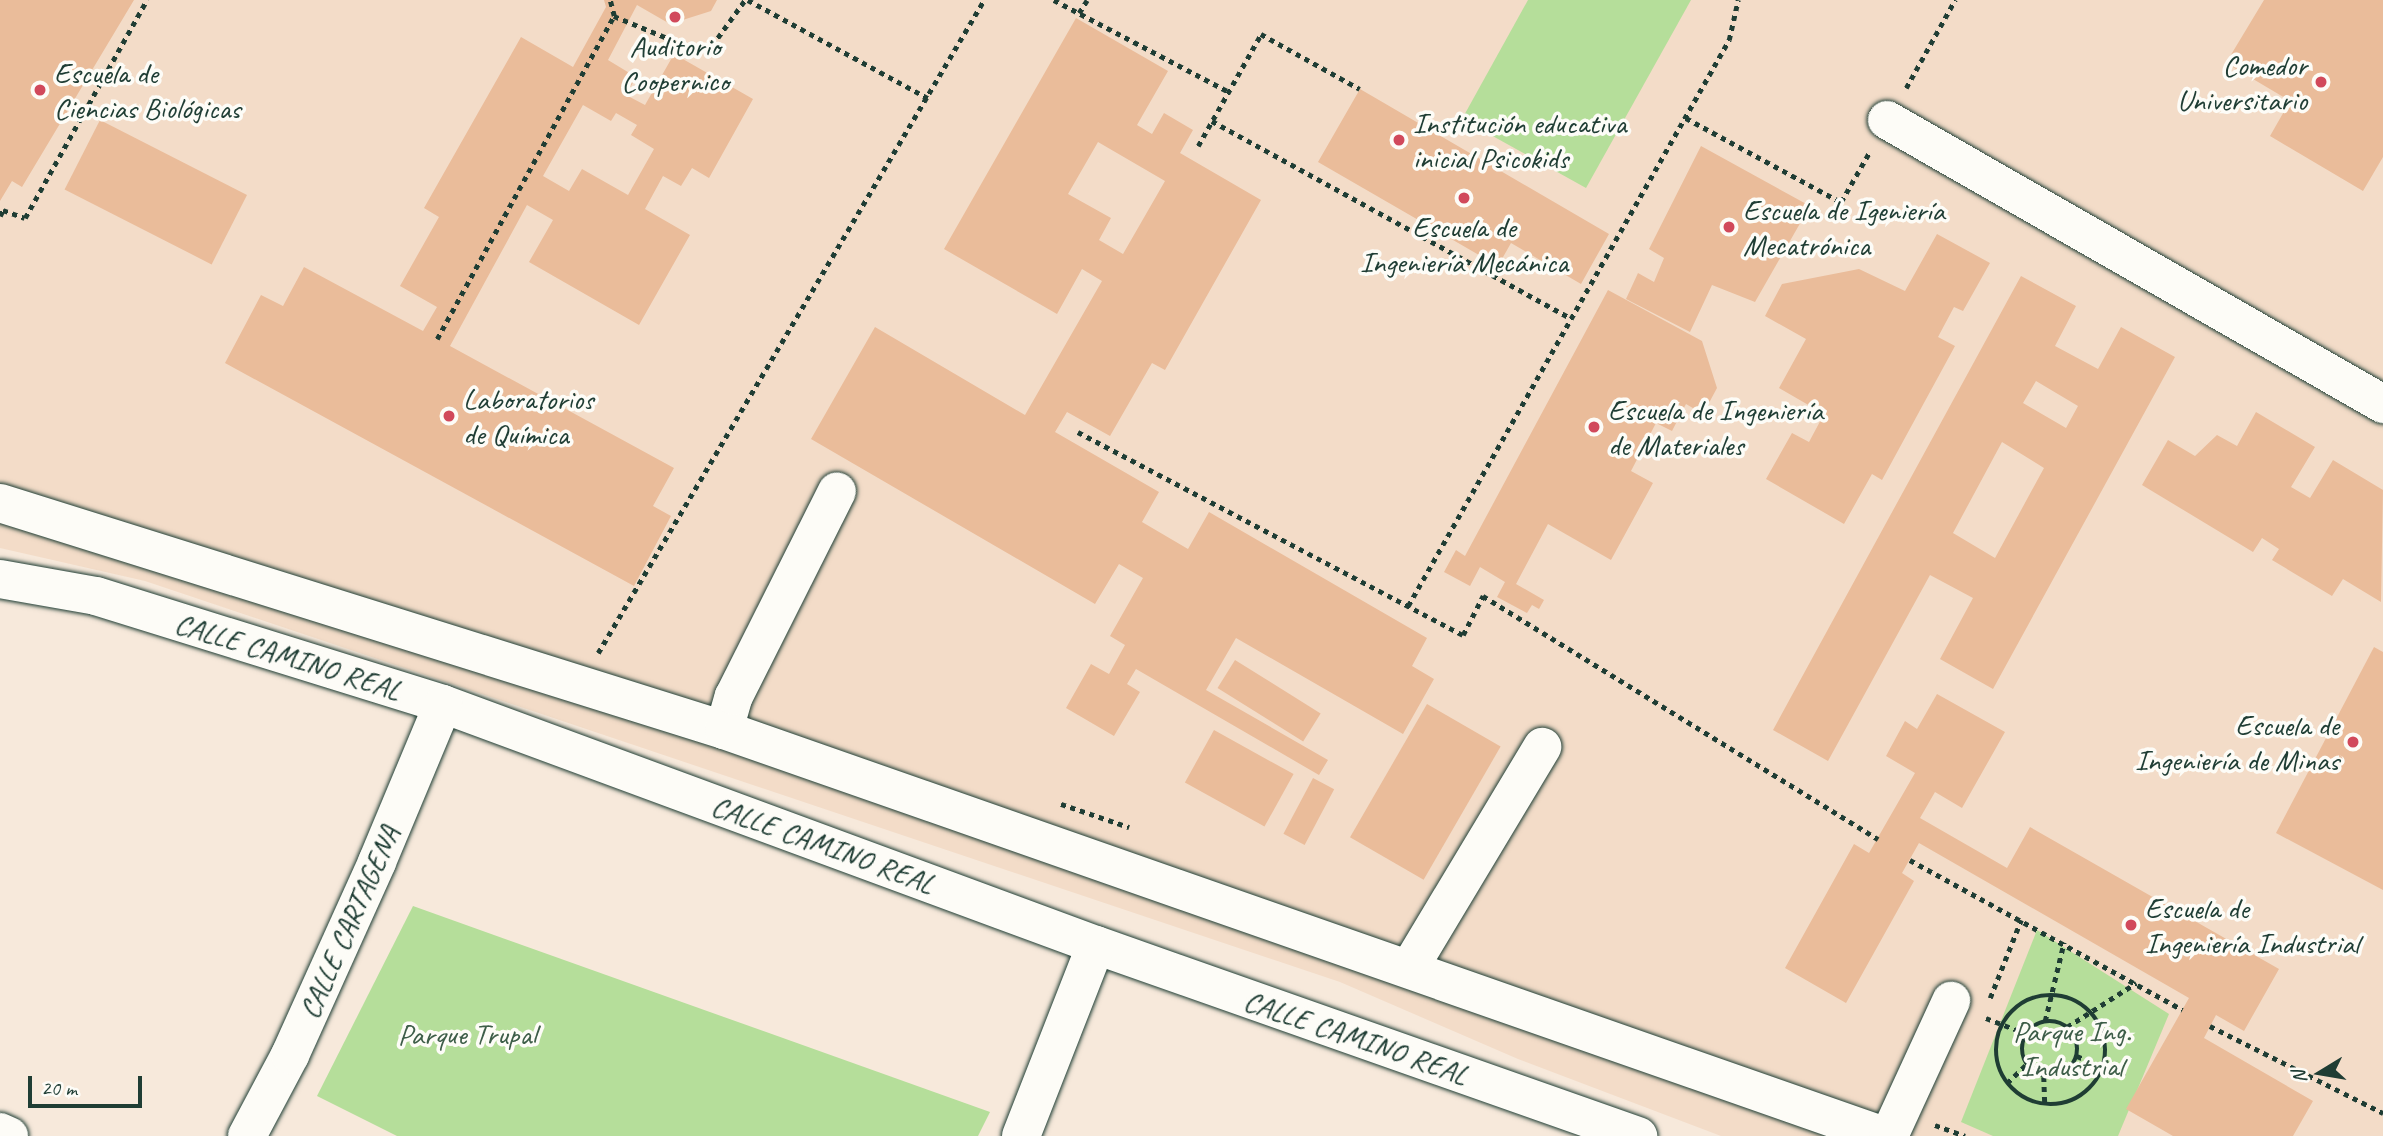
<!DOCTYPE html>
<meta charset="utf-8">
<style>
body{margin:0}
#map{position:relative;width:2383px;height:1136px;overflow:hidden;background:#f7e9db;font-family:Caveat,sans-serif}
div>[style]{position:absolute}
.built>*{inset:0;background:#f3dcc8}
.green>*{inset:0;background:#b5de9a}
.building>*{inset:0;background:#eabc9a;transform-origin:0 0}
.path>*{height:4.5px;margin-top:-2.25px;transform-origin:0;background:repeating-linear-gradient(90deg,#1f3d34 0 5px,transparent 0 10px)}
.path>.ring{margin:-2.25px;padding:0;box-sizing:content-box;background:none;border:4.5px solid #1f3d34;border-radius:50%}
.roads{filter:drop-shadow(0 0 2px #1f3d34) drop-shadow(0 0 2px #1f3d34)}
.minor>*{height:38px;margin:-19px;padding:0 19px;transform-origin:19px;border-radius:19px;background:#fdfcf7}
.dots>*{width:19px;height:19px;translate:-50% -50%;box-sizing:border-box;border:4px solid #fdfcf7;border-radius:50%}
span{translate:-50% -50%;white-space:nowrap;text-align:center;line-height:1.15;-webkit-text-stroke:7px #fdfcf7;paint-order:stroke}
.poi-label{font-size:30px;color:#1f3d34}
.right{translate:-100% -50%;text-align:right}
.left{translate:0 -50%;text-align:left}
.street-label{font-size:30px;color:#1f3d34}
.park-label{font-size:30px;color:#3d5d48}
.north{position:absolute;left:2285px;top:1038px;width:70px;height:70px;-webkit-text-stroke:5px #fdfcf7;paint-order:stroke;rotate:259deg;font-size:19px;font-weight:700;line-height:28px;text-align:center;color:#1f3d34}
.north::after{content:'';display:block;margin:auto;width:24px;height:32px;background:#1f3d34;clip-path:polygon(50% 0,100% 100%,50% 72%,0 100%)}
.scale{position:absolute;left:28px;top:1076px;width:114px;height:32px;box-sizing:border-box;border:4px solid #1f3d34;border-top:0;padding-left:9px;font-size:21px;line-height:24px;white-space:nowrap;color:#1f3d34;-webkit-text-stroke:5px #fdfcf7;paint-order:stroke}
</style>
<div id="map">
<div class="built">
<div style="clip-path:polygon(0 0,2383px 0,2383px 1136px,1721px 1136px,1518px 1059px,1340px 982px,145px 581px,0 548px)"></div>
</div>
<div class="green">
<div style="clip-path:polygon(1528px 0,1691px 0,1586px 188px,1462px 119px)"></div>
<div style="clip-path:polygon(413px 906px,990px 1112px,978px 1136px,397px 1136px,317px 1096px)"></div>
<div style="clip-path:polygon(2037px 930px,2169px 1014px,2118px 1136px,1993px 1136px,1961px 1122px)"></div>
</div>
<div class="building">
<div style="clip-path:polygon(0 0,134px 0,22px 187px,12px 181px,0 201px)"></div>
<div style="clip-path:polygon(evenodd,604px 0,717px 0,711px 11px,670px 24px,637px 5px,608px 60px,636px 77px,626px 95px,645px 105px,674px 54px,753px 99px,709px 178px,692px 168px,681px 186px,663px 176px,645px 209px,690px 235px,639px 325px,529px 262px,553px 220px,527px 205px,450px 346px,674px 468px,653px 506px,671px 516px,634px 586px,225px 363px,261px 295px,283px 306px,304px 267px,423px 331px,437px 307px,400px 286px,439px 217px,424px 208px,521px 37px,573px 67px,606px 7px,604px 0,583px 105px,611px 121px,616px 113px,637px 125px,631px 135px,654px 149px,628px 195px,582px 169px,569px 191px,543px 176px,583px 105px)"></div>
<div style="clip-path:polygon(2264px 0,2383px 0,2383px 157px,2363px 191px,2270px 136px,2290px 101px,2226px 63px)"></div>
<div style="clip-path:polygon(evenodd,1076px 18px,1168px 71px,1137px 125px,1152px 134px,1164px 113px,1193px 130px,1180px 153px,1261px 200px,1165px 370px,1152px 363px,1110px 436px,1067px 412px,1055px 432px,1159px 492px,1142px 522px,1188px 549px,1209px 512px,1427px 638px,1412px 666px,1434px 679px,1403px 734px,1236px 638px,1206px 690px,1328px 760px,1319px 775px,1136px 669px,1127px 684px,1140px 692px,1114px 736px,1066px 708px,1091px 664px,1109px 674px,1125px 645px,1110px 636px,1143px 578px,1119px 564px,1095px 604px,811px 439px,875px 327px,1025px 415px,1102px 281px,1082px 269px,1057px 314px,944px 249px,1076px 18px,1098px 142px,1165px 181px,1123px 254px,1099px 240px,1111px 218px,1068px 194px,1098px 142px)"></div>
<div style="clip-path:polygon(1360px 89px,1609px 234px,1581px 284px,1511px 243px,1498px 266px,1318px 162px)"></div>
<div style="left:100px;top:120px;width:165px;height:78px;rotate:27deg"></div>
<div style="clip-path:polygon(1701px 146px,1810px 206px,1755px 302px,1712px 285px,1690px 332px,1626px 299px,1638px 273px,1654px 282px,1664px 258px,1649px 249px)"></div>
<div style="clip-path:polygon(1937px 234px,1990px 263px,1963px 311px,1954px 307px,1938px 337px,1955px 346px,1882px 480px,1872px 474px,1844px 524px,1766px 479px,1792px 433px,1809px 442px,1824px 414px,1779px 388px,1806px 339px,1765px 316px,1782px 284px,1859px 269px,1905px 291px)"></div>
<div style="clip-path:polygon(evenodd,2021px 276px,2076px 306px,2055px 346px,2098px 369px,2121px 327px,2175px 357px,1993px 689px,1940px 659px,1973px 598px,1930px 575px,1828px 761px,1773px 730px,2021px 276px,2036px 381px,2078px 406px,2066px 428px,2023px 403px,2036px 381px,2021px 276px,2002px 442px,2044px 468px,1995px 558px,1953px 533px,2002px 442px)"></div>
<div style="clip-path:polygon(1608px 290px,1702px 341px,1717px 388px,1703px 414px,1686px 404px,1672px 431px,1656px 423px,1631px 471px,1653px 483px,1611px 560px,1548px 524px,1516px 584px,1544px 600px,1539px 609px,1532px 605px,1527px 613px,1497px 597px,1505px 582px,1480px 567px,1470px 586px,1444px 572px,1456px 550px,1465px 556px)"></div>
<div style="clip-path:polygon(2256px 412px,2315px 447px,2291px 487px,2310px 498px,2333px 460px,2383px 490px,2381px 602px,2343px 579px,2332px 596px,2272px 560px,2279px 549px,2262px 538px,2253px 552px,2142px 485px,2168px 440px,2195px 456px,2217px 435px,2237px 446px)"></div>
<div style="clip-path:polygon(2374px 647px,2383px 652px,2383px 890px,2276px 833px)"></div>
<div style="left:1235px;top:660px;width:101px;height:33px;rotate:32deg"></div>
<div style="clip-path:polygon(1937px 694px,2005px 732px,1962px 808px,1935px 792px,1920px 818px,2007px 868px,2030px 827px,2279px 969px,2244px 1031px,2216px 1015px,2204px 1038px,2313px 1101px,2293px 1136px,2173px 1136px,2126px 1109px,2189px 998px,1919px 843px,1902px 873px,1914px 881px,1846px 1003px,1785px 968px,1854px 844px,1869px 853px,1915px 773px,1886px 756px,1905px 721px,1917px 729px)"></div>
<div style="left:1427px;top:704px;width:85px;height:154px;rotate:30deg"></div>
<div style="left:1214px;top:730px;width:91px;height:60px;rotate:29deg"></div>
<div style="left:1313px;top:778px;width:24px;height:63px;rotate:28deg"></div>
</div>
<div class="path">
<div style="left:748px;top:0;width:205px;rotate:28.6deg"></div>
<div style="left:1054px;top:0;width:198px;rotate:27.7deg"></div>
<div style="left:1079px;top:13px;width:15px;rotate:-58deg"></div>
<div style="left:614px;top:16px;width:100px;rotate:22.4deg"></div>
<div style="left:706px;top:54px;width:67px;rotate:-54.2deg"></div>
<div style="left:1906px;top:88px;width:101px;rotate:-60.9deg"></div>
<div style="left:1686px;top:118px;width:176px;rotate:28.5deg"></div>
<div style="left:1841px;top:202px;width:56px;rotate:-60.3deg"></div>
<div style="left:1212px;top:121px;width:409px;rotate:28.8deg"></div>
<div style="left:1198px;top:146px;width:129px;rotate:-60.6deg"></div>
<div style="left:1261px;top:34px;width:113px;rotate:29.1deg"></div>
<div style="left:0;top:216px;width:7px;rotate:-63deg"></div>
<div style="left:3px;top:210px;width:23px;rotate:20deg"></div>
<div style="left:25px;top:218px;width:250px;rotate:-60.8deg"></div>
<div style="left:437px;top:339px;width:368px;rotate:-61.3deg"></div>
<div style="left:614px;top:16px;width:16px;rotate:-104deg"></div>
<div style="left:1078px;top:432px;width:435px;rotate:27.8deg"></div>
<div style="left:1463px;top:635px;width:44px;rotate:-62.9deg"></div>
<div style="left:1483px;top:596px;width:464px;rotate:31.6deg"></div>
<div style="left:1408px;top:606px;width:651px;rotate:-60.44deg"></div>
<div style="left:1729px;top:40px;width:41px;rotate:-77.3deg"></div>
<div style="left:598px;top:653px;width:759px;rotate:-59.41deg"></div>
<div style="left:1061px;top:804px;width:72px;rotate:18.7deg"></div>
<div style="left:1910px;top:860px;width:311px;rotate:28.8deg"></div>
<div class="ring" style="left:1996px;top:995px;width:105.5px;height:105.5px"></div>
<div style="left:1990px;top:998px;width:84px;rotate:-68.3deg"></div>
<div style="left:1986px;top:1018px;width:44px;rotate:21.3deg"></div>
<div style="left:2045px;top:1021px;width:81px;rotate:-76.5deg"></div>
<div class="ring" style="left:2022px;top:1021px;width:51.5px;height:51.5px"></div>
<div style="left:2210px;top:1026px;width:194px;rotate:26.7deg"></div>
<div style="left:2067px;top:1027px;width:82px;rotate:-32.5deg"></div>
<div style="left:2077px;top:1056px;width:52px;rotate:22.6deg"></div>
<div style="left:2044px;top:1077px;width:28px;rotate:88deg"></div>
<div style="left:2007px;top:1083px;width:28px;rotate:-44deg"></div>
<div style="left:1935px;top:1125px;width:32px;rotate:20deg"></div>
</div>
<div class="roads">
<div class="minor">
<div style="left:1887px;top:120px;width:572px;rotate:29.79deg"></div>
<div style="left:0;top:503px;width:759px;rotate:17.41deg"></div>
<div style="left:724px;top:730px;width:1229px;rotate:19.29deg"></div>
<div style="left:0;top:579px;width:97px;rotate:10deg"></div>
<div style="left:96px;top:596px;width:363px;rotate:17.3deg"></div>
<div style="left:443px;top:704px;width:696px;rotate:20.26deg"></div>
<div style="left:1096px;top:945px;width:575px;rotate:19.41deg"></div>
<div style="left:724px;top:730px;width:35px;rotate:-74deg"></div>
<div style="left:734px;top:696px;width:229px;rotate:-63.3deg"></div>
<div style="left:1410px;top:967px;width:257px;rotate:-59deg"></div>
<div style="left:0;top:1132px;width:10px;rotate:24deg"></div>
<div style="left:247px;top:1136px;width:92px;rotate:-62deg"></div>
<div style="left:290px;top:1055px;width:212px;rotate:-65.7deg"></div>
<div style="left:377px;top:862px;width:171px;rotate:-67.3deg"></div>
<div style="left:1021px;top:1136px;width:205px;rotate:-68.6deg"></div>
<div style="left:1889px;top:1136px;width:149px;rotate:-65.3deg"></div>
</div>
</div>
<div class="dots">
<div style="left:675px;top:17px;background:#d1495b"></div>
<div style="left:2321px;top:82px;background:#d1495b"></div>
<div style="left:40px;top:90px;background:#d1495b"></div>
<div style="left:1399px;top:140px;background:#d1495b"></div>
<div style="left:1464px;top:198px;background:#d1495b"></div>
<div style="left:1729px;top:227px;background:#d1495b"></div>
<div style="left:449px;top:416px;background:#d1495b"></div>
<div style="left:1594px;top:427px;background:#d1495b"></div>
<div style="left:2353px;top:742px;background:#d1495b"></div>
<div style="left:2131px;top:925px;background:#d1495b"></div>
</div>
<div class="poi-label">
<span style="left:675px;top:63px">Auditorio<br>Coopernico</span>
<span class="right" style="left:2307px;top:82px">Comedor<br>Universitario</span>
<span class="left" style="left:54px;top:90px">Escuela de<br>Ciencias Biológicas</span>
<span class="left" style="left:1413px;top:140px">Institución educativa<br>inicial Psicokids</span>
<span class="left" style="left:1743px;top:227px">Escuela de Igeniería<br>Mecatrónica</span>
<span style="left:1464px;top:244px">Escuela de<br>Ingeniería Mecánica</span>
<span class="left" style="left:463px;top:416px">Laboratorios<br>de Química</span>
<span class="left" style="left:1608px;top:427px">Escuela de Ingeniería<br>de Materiales</span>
<span class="right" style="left:2339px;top:742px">Escuela de<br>Ingeniería de Minas</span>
<span class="left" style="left:2145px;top:925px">Escuela de<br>Ingeniería Industrial</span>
</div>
<div class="street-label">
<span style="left:288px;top:656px;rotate:17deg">CALLE CAMINO REAL</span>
<span style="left:823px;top:844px;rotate:20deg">CALLE CAMINO REAL</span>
<span style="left:349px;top:922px;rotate:-66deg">CALLE CARTAGENA</span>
<span style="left:1356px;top:1037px;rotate:19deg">CALLE CAMINO REAL</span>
</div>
<div class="park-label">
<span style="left:2072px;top:1048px">Parque Ing.<br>Industrial</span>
<span style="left:467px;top:1034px">Parque Trupal</span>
</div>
<div class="north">N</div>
<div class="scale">20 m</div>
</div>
